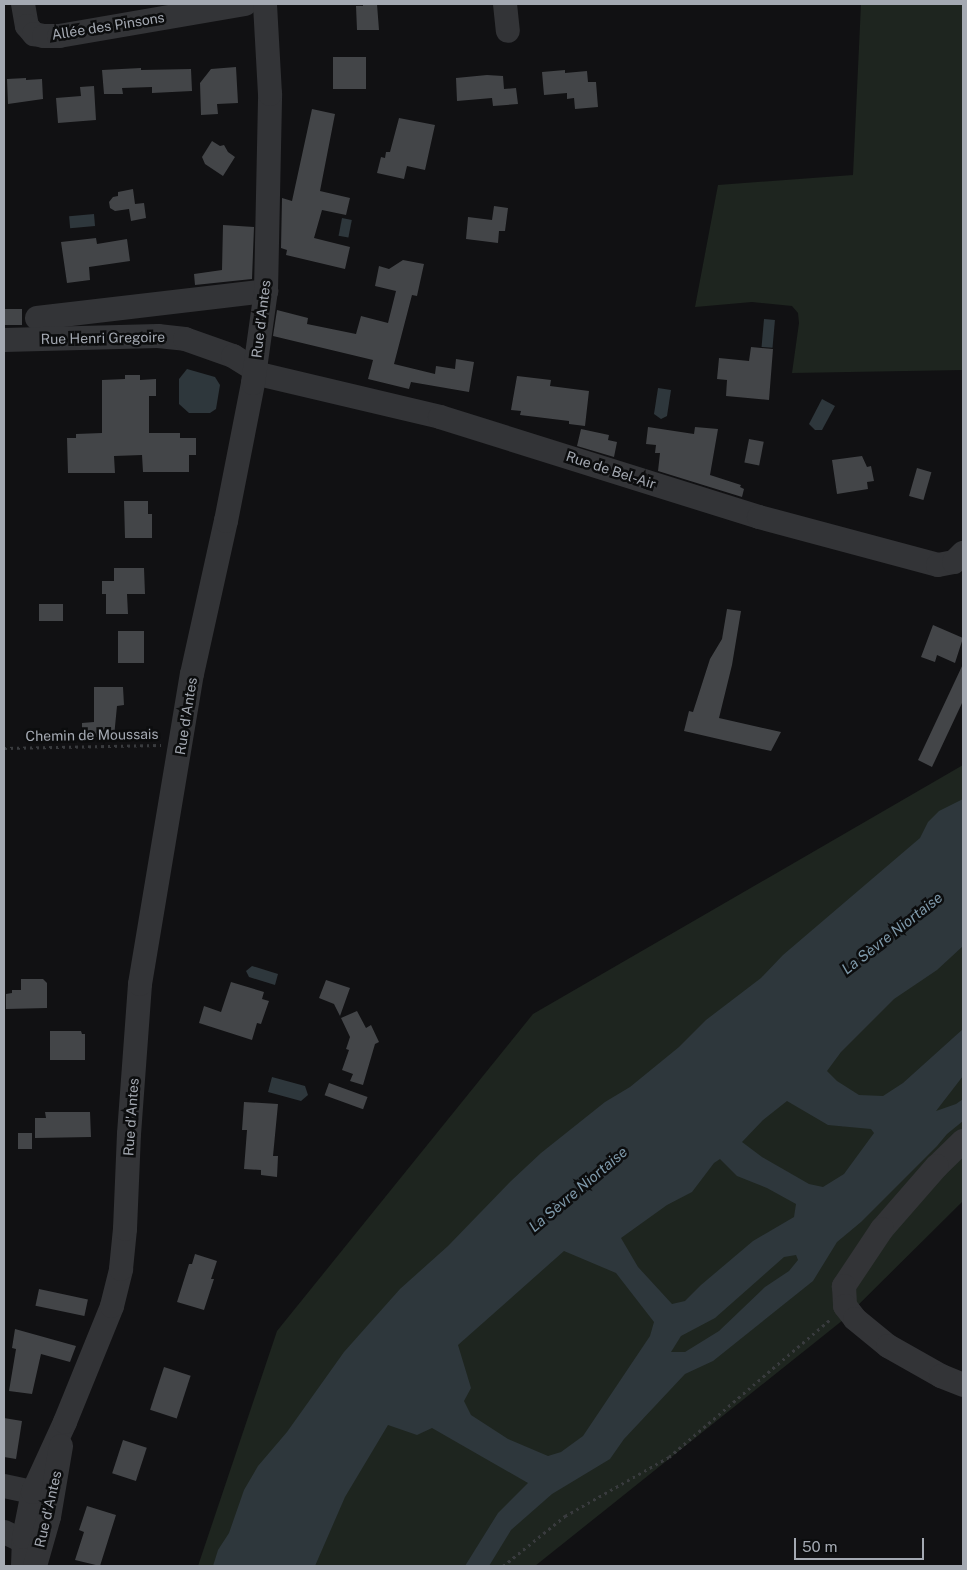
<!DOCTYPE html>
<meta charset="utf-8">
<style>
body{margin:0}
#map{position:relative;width:967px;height:1570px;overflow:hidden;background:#111113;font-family:"Public Sans",sans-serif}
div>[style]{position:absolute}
.green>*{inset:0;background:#1e251f}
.water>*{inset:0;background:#2e373c;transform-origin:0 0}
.building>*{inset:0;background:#434548;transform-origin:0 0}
.path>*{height:3px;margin-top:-1.5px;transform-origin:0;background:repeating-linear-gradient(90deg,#393b3e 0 2.5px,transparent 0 6.5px)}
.minor>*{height:24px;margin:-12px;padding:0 12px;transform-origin:12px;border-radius:12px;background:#333437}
span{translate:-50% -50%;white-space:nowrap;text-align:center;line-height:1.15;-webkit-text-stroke:5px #0c0d0e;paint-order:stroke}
.street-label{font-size:14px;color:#a4a9b2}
.water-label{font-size:15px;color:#7e99aa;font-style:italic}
.frame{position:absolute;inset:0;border:5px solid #a4a9b2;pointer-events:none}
.scale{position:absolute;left:794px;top:1538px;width:130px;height:22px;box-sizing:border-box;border:2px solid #a4a9b2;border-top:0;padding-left:6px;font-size:15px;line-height:18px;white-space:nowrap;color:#a4a9b2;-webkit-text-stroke:4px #0c0d0e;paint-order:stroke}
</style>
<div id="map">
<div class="green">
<div style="clip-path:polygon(861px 4px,963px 4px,963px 370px,792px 373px,799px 323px,798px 313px,792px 306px,752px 302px,695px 307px,718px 185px,853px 175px)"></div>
<div style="clip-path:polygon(963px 765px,963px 1201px,843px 1320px,535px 1566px,198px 1566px,277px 1331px,533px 1014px)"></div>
</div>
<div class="water">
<div style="left:94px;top:214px;width:12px;height:25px;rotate:85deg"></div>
<div style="left:342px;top:218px;width:10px;height:18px;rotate:11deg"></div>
<div style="left:764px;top:319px;width:11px;height:28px;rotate:5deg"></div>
<div style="clip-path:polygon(187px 369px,215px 377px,220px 385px,216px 409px,210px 413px,189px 413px,179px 404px,179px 379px)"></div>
<div style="clip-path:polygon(658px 388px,671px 390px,667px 416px,661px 419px,654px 414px)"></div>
<div style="clip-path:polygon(822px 399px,835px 406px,822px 430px,815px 430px,809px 424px)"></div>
<div style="clip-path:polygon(evenodd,963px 799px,963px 946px,937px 970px,894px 999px,841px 1052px,827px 1071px,837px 1081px,859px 1095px,883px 1096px,903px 1083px,963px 1029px,963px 1076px,936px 1111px,956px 1104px,963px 1099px,963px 1121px,947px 1134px,937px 1146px,861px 1222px,837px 1242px,813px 1281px,713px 1361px,685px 1374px,624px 1439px,610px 1459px,552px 1494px,511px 1530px,489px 1566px,465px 1566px,498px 1513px,528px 1483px,432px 1428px,417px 1435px,388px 1425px,345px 1497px,315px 1566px,213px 1566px,218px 1550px,229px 1533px,244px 1490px,258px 1466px,287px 1432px,344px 1352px,400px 1289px,448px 1246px,511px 1181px,541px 1153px,605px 1102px,630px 1087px,679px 1047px,706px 1020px,761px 978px,783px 955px,920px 838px,928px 822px,939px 811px,963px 799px,787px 1101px,828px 1125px,871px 1129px,874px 1133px,844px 1174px,823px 1187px,809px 1184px,762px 1157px,742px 1142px,763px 1120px,787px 1101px,963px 799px,720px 1159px,737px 1176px,767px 1188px,796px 1204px,794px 1217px,753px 1241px,701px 1285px,685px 1301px,672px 1304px,638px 1267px,621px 1238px,667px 1205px,692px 1192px,714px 1163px,720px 1159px,963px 799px,564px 1251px,616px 1273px,654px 1322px,650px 1336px,583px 1436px,561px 1452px,548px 1456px,508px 1439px,471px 1415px,464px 1401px,471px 1388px,458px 1345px,564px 1251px,963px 799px,796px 1255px,798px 1260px,789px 1271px,765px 1287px,719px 1331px,685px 1352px,671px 1352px,681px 1336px,715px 1318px,784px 1257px,796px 1255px)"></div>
<div style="clip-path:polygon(252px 966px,278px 974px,275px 985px,249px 977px,246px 971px)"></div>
<div style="clip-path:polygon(272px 1077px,305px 1086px,308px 1095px,301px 1101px,268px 1092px)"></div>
</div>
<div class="building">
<div style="clip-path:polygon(363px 4px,377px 4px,379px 30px,357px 30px,356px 6px,363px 6px)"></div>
<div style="left:333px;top:57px;width:33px;height:32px"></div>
<div style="clip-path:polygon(236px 67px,238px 103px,217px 104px,218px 114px,201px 115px,200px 83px,211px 69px)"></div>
<div style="clip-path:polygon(141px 68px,141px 70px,191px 69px,192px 91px,152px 93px,152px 87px,122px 88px,123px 94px,104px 94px,102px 70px)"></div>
<div style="clip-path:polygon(565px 70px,565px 73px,587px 71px,588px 82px,596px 82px,598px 107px,575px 109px,574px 98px,567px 99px,567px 93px,544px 95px,542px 72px)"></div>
<div style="clip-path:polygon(487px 75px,503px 76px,504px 89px,516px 88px,518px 104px,493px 106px,492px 98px,457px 101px,456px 78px)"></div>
<div style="clip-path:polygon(26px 78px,26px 80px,42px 79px,43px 99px,8px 104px,7px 79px)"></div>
<div style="clip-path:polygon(94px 86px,96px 120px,58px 123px,56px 98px,81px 96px,80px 87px)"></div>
<div style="clip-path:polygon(312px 109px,335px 114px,320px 191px,350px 198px,346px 215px,322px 210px,314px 238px,350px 247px,345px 269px,286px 255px,287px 250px,281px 248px,282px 198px,292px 201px)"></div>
<div style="clip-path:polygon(399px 118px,435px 125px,425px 170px,407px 166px,404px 179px,377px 173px,381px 157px,385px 158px,386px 152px,390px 152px)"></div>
<div style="clip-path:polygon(212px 141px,220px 146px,224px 145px,228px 152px,235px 157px,223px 176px,205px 164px,202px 157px)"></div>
<div style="clip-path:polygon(133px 189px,135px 204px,144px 203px,146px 218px,131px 221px,129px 209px,115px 211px,110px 208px,109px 202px,113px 197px,118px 196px,118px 192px)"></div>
<div style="clip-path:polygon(494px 206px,508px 208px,505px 231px,499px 231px,498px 243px,466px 239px,468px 217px,492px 220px)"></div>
<div style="clip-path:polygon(223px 225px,254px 227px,252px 279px,195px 285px,194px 274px,222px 270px)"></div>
<div style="clip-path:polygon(96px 238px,97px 244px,127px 239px,130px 261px,89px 267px,90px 280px,67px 283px,61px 242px)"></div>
<div style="clip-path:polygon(403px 260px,424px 264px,417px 296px,412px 295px,394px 364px,435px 374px,436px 366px,455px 369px,456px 359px,474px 362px,469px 392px,411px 382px,409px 389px,368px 379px,373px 360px,273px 336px,277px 310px,308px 318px,307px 324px,356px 334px,361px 316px,388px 323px,396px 291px,375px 286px,379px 266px,389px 269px)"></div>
<div style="left:4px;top:309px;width:18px;height:16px"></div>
<div style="clip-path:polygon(751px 347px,773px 349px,769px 400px,726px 396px,727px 380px,717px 379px,719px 358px,749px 361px)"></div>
<div style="clip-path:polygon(125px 375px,140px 375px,140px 380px,156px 379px,156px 396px,149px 396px,149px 433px,180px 433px,180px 438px,196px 438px,196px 455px,189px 455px,189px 472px,143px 472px,142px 455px,114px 456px,115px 473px,68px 473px,67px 438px,76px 438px,76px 434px,102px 433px,102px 380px,125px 379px)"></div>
<div style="clip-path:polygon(517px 376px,551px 380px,550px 386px,589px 391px,585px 426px,569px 424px,569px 421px,520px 415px,521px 411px,511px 410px)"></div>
<div style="clip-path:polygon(648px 427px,694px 434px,695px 427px,718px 429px,710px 475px,741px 485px,740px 487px,744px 489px,742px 497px,658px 471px,660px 453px,655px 453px,656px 445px,646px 444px)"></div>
<div style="clip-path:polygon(581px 429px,609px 435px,608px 440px,617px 442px,614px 457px,577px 446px)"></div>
<div style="left:749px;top:439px;width:15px;height:24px;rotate:11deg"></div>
<div style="clip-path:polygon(862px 456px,867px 467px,871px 466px,874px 481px,867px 482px,868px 489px,837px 494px,832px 460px)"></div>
<div style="left:917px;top:468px;width:15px;height:29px;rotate:16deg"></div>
<div style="clip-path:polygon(124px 501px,148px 501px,148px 514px,152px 514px,152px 538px,125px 538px)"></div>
<div style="clip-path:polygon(114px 568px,144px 568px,145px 594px,127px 594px,128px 614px,106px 614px,106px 594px,102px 594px,102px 581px,114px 581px)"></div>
<div style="left:39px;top:604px;width:24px;height:17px"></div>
<div style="clip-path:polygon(727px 609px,741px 611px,732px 665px,719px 718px,781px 732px,771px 751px,684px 731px,689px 711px,693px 712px,710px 659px,722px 639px)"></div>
<div style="clip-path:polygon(933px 625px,963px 638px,955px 663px,937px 655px,935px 662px,921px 657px)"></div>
<div style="left:144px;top:631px;width:32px;height:26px;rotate:90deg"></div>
<div style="clip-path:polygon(963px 664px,963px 701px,932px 767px,918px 760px)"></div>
<div style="clip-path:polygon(94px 687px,123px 687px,124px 705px,117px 706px,114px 737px,82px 737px,82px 723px,94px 722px)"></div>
<div style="clip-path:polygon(21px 979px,43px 979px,47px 983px,47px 1008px,6px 1009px,6px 994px,12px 993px,12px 990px,21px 990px)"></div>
<div style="clip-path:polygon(326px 980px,350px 988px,340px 1016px,334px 1004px,319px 998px)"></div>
<div style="clip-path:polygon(231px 982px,264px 992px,262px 999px,269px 1001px,261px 1024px,257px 1023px,252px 1040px,199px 1023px,204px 1006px,221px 1012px)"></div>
<div style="clip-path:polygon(357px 1011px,366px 1028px,371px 1025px,379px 1042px,375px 1044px,363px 1085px,350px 1081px,353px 1074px,342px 1070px,349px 1050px,346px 1049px,350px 1037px,341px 1018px)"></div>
<div style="clip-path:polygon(50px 1031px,81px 1031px,82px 1034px,85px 1034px,85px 1060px,50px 1060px)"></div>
<div style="left:329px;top:1083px;width:41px;height:13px;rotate:20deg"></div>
<div style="clip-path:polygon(244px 1102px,278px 1104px,273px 1156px,278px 1156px,277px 1177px,261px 1175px,261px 1170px,244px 1169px,247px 1130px,242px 1130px)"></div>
<div style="clip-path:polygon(45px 1112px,90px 1112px,91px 1137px,35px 1138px,35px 1118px,46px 1118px)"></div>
<div style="left:18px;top:1133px;width:14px;height:16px"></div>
<div style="clip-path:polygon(195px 1254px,217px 1261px,211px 1279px,214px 1279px,204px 1310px,177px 1302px,189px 1264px,192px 1264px)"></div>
<div style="left:39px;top:1289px;width:50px;height:17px;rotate:12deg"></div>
<div style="clip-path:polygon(15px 1329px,76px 1346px,70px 1362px,41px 1354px,32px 1394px,9px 1391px,16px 1349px,12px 1348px)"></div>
<div style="left:164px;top:1367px;width:28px;height:45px;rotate:18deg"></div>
<div style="clip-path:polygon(4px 1418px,22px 1421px,16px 1459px,4px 1457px)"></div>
<div style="left:123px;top:1440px;width:25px;height:35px;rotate:18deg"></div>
<div style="clip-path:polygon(87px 1506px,116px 1515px,100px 1566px,75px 1560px,84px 1532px,79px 1530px)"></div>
</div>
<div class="path">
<div style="left:4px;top:748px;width:157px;rotate:-1.1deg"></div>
<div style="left:503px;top:1566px;width:80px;rotate:-38.9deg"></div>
<div style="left:565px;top:1516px;width:120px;rotate:-29.6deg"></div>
<div style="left:669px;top:1457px;width:214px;rotate:-40.5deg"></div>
</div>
<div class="minor">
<div style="left:23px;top:4px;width:22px;rotate:80deg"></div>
<div style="left:27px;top:26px;width:11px;rotate:49deg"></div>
<div style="left:34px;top:34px;width:10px;rotate:11deg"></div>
<div style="left:44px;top:36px;width:15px"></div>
<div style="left:59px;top:36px;width:189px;rotate:-9.8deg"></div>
<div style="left:505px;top:4px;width:27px;rotate:84deg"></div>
<div style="left:37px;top:318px;width:231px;rotate:-6.7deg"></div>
<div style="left:4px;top:340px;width:154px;rotate:-1.5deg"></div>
<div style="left:158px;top:336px;width:27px;rotate:6deg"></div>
<div style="left:185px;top:339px;width:51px;rotate:19.5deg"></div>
<div style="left:233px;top:356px;width:36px;rotate:32deg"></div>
<div style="left:263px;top:375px;width:182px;rotate:13.3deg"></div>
<div style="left:440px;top:417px;width:334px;rotate:17.4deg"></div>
<div style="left:759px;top:517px;width:185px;rotate:15deg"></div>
<div style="left:938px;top:565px;width:16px;rotate:-11deg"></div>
<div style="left:954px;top:562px;width:13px;rotate:-45deg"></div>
<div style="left:963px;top:1141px;width:36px;rotate:136deg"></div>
<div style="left:937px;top:1166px;width:84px;rotate:131.1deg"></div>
<div style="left:882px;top:1229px;width:69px;rotate:123.7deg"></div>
<div style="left:844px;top:1286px;width:20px;rotate:87deg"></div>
<div style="left:845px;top:1306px;width:16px;rotate:52deg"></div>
<div style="left:855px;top:1319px;width:43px;rotate:39.3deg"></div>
<div style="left:888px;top:1346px;width:61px;rotate:29.5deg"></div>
<div style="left:941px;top:1376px;width:24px;rotate:22deg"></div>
<div style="left:4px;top:1486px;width:30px;rotate:12deg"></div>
<div style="left:33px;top:1492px;width:16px;rotate:45deg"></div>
<div style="left:4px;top:1532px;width:14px;rotate:25deg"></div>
<div style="left:17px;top:1538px;width:12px;rotate:-9deg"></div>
<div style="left:29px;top:1536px;width:10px;rotate:-37deg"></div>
<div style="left:23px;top:1566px;width:29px;rotate:-88deg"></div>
<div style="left:24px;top:1537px;width:46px;rotate:-78.7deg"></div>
<div style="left:33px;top:1492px;width:77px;rotate:-65.4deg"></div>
<div style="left:65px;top:1422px;width:125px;rotate:-67.9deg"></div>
<div style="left:112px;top:1306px;width:38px;rotate:-76deg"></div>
<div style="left:121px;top:1269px;width:40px;rotate:-84.3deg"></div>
<div style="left:125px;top:1229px;width:95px;rotate:-87.6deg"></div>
<div style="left:129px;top:1134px;width:150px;rotate:-85.8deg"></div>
<div style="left:140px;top:984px;width:314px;rotate:-80.5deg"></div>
<div style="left:192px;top:674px;width:157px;rotate:-77.5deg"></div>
<div style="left:226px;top:521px;width:141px;rotate:-78.9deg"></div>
<div style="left:253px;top:383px;width:93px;rotate:-82deg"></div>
<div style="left:266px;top:291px;width:197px;rotate:-88.8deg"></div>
<div style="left:270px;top:94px;width:90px;rotate:-93.2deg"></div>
<div style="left:35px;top:1566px;width:51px;rotate:-74.1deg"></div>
<div style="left:49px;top:1517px;width:72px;rotate:-80.4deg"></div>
</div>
<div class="street-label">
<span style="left:108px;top:26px;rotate:-9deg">Allée des Pinsons</span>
<span style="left:261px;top:319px;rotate:-83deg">Rue d'Antes</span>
<span style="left:103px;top:338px;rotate:-1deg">Rue Henri Gregoire</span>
<span style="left:611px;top:470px;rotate:18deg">Rue de Bel-Air</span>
<span style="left:186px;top:716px;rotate:-81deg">Rue d'Antes</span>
<span style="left:92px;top:735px;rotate:-1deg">Chemin de Moussais</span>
<span style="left:131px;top:1117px;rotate:-86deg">Rue d'Antes</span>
<span style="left:48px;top:1509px;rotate:-77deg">Rue d'Antes</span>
</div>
<div class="water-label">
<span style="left:892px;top:933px;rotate:-38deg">La Sèvre Niortaise</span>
<span style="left:578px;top:1189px;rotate:-40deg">La Sèvre Niortaise</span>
</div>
<div class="frame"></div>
<div class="scale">50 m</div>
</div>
